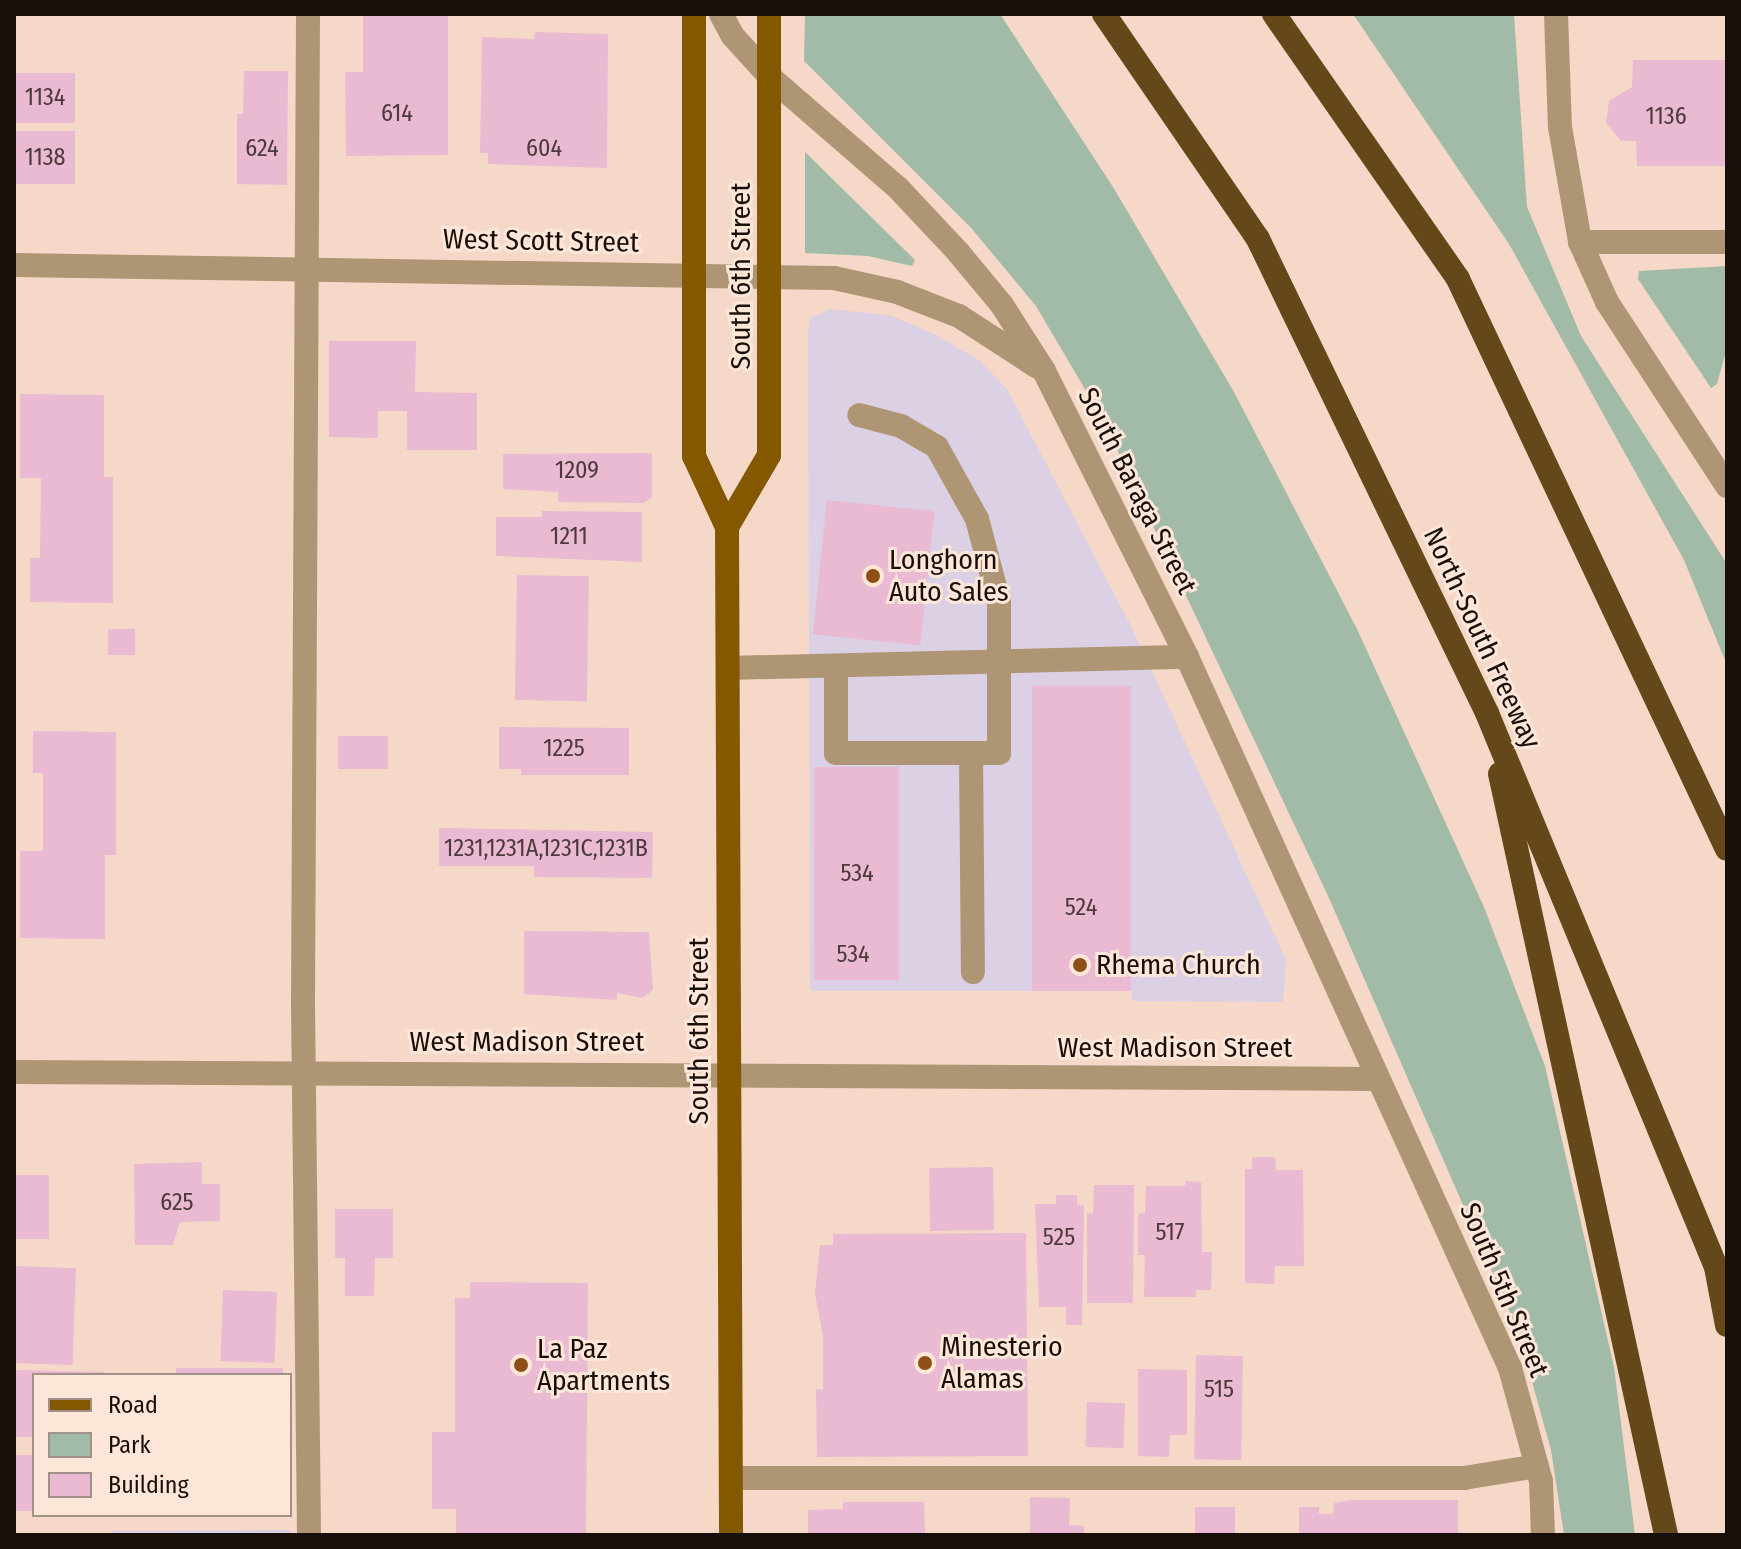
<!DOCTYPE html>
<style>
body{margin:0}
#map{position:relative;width:1741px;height:1549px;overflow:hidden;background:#f5d8c8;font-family:"Fira Sans Condensed",sans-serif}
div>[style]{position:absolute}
.commercial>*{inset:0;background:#dbd0e4}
.green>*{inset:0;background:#a2baa8}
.building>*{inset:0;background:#e9bad1;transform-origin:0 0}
.minor>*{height:24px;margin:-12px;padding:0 12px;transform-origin:12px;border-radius:12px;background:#ae9674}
.major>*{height:24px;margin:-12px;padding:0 12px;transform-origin:12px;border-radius:12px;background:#835800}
.highway>*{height:24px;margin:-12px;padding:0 12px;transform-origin:12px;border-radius:12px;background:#644819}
.dots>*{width:22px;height:22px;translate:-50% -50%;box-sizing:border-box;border:4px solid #fee7d9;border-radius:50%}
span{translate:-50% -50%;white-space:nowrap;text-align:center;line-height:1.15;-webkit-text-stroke:6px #fee7d9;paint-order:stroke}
.number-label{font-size:24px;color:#4d3a3c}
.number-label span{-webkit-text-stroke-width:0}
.street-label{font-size:28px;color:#190f0a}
.poi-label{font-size:28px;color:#190f0a}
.left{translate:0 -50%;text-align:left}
.frame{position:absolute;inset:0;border:16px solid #190f0a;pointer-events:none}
.legend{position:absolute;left:32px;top:1373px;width:260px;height:144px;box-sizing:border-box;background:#fee7d9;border:2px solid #a29186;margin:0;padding:10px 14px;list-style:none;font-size:24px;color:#190f0a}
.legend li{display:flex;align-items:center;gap:16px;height:40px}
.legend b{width:40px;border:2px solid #a29186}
</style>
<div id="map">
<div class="commercial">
<div style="clip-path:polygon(831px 309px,892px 316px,934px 334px,979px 360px,1007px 389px,1130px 624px,1286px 960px,1283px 1002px,1133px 1001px,1131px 991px,810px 991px,808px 333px,810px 318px)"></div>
<div style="clip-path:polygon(290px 1530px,290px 1535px,112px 1535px,112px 1531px)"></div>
</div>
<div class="green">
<div style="clip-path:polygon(805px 14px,1000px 14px,1113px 187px,1234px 392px,1357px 629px,1484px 907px,1545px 1066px,1614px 1367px,1635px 1535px,1564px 1535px,1551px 1450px,1518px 1331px,1329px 898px,1102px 418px,1036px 306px,972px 229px,804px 61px)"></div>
<div style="clip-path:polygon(1353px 14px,1514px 14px,1527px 207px,1581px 336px,1727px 564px,1727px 665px,1684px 560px,1509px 244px)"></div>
<div style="clip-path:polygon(805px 152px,915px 260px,912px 266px,868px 256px,805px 253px)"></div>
<div style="clip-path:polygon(1727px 266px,1727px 348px,1717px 384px,1711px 388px,1638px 279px,1639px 271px)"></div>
</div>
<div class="building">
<div style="clip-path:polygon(363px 14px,448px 14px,448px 155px,346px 156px,345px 72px,363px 72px)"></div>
<div style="clip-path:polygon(535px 32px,608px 34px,607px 168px,488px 164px,488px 153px,480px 153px,482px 37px,534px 39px)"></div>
<div style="clip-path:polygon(1633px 60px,1727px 60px,1727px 166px,1637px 166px,1636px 141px,1621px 141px,1606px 123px,1609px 101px,1632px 87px)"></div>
<div style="clip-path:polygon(244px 71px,288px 71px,287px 185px,237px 184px,237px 114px,243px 114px)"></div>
<div style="left:14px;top:73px;width:61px;height:50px"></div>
<div style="left:14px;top:131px;width:61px;height:53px"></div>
<div style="clip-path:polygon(329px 341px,416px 341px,415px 392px,477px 393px,477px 450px,407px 450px,407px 411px,378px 411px,378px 438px,329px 437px)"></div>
<div style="clip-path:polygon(20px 394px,104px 395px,104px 477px,113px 477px,113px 603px,30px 602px,30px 558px,40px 558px,41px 478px,20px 478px)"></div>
<div style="clip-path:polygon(652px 453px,652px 498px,643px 503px,558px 502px,558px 492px,503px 489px,503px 454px)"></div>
<div style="left:827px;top:500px;width:108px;height:135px;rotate:6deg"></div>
<div style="clip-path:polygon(542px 511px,642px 512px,642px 562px,496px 556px,496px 517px,542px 517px)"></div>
<div style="left:517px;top:575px;width:72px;height:125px;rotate:1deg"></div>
<div style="left:108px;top:629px;width:27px;height:26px"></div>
<div style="left:1131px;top:686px;width:305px;height:99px;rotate:90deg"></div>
<div style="clip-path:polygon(499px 727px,629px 728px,629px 775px,521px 775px,521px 769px,499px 769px)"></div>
<div style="clip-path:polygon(33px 731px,116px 732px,116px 855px,105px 855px,105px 939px,20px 938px,20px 851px,43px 851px,43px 773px,33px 773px)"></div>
<div style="left:338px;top:736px;width:50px;height:33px"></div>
<div style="left:814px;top:767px;width:85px;height:213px"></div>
<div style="clip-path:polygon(439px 828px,653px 832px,652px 878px,534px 877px,534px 866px,439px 866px)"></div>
<div style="clip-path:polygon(524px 931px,649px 932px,653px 990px,642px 998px,617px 993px,617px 1000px,524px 994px)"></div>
<div style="clip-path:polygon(1252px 1157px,1275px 1157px,1276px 1170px,1303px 1170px,1304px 1266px,1275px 1266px,1274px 1284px,1245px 1283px,1245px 1169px,1252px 1169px)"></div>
<div style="clip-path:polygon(202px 1162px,202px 1184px,220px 1184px,220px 1221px,180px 1222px,173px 1245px,135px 1245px,134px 1164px)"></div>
<div style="left:993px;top:1167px;width:63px;height:64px;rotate:89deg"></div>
<div style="left:49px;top:1175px;width:64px;height:35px;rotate:90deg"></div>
<div style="clip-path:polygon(1185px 1181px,1201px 1182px,1202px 1252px,1212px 1252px,1211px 1290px,1196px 1290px,1196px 1297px,1144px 1297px,1145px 1255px,1138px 1255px,1138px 1214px,1145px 1213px,1146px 1186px,1185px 1186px)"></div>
<div style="clip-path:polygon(1094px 1185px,1134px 1185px,1133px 1303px,1087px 1303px,1087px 1213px,1093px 1214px)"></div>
<div style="clip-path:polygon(1056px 1195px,1077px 1195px,1077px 1205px,1084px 1205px,1082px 1325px,1066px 1325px,1066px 1307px,1039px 1307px,1035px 1204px,1056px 1204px)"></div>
<div style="clip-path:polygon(335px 1209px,393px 1209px,393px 1258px,375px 1258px,374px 1296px,345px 1296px,345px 1258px,335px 1258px)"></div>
<div style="clip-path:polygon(1026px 1233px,1028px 1456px,817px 1457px,816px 1389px,823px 1390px,823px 1336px,815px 1294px,820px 1245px,833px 1245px,833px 1234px)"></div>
<div style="left:14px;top:1266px;width:62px;height:97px;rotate:2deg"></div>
<div style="clip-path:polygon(470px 1282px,588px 1283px,586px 1535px,456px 1535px,456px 1509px,432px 1509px,432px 1432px,455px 1432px,455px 1298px,470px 1298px)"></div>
<div style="left:223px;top:1290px;width:54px;height:71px;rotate:2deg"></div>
<div style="left:1243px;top:1356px;width:104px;height:47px;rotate:91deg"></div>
<div style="left:176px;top:1368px;width:107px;height:7px"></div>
<div style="clip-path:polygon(1138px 1369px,1187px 1370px,1187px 1435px,1170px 1435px,1169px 1457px,1138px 1456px)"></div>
<div style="clip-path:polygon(14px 1370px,105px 1372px,105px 1375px,34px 1375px,34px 1437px,14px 1437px)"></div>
<div style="left:1087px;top:1402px;width:38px;height:45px;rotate:2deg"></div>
<div style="left:14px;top:1455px;width:20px;height:56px"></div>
<div style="clip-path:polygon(1030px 1497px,1070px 1498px,1069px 1525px,1084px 1526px,1084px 1535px,1030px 1535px)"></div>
<div style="clip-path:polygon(1352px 1500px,1458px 1500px,1458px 1535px,1299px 1535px,1299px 1507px,1319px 1507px,1319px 1514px,1333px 1514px,1334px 1503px)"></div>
<div style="clip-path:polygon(843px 1502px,924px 1502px,925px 1533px,808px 1535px,808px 1510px,843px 1509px)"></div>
<div style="left:1195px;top:1507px;width:40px;height:28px"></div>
</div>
<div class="minor">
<div style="left:308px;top:14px;width:990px;rotate:90.29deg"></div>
<div style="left:303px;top:1004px;width:531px;rotate:89.35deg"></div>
<div style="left:721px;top:14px;width:24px;rotate:62deg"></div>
<div style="left:732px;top:35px;width:58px;rotate:47.8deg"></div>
<div style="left:771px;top:78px;width:168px;rotate:40.9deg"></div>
<div style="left:898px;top:188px;width:88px;rotate:46.8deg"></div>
<div style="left:958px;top:252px;width:69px;rotate:50.3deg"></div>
<div style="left:1002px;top:305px;width:78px;rotate:57.5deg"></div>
<div style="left:1044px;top:371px;width:320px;rotate:63.4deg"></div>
<div style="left:1187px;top:657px;width:781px;rotate:65.57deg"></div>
<div style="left:1510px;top:1368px;width:117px;rotate:74.7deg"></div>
<div style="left:1541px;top:1481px;width:54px;rotate:87.9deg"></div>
<div style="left:1556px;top:14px;width:113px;rotate:88deg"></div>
<div style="left:1560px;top:127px;width:117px;rotate:80.1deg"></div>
<div style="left:1580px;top:242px;width:66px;rotate:65.8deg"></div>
<div style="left:1607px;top:302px;width:220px;rotate:56.9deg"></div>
<div style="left:1580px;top:242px;width:147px"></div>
<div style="left:14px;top:265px;width:820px;rotate:0.91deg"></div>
<div style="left:834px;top:278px;width:65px;rotate:12.5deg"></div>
<div style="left:897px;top:292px;width:66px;rotate:21.2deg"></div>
<div style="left:959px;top:316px;width:92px;rotate:33deg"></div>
<div style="left:836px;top:666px;width:87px;rotate:90deg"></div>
<div style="left:836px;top:753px;width:163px"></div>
<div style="left:999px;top:753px;width:151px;rotate:-90deg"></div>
<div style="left:999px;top:602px;width:86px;rotate:-104.8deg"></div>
<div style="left:977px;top:519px;width:82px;rotate:-119.1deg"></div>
<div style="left:937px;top:447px;width:42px;rotate:-149.7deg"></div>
<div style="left:901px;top:426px;width:43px;rotate:-165.3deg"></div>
<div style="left:728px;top:668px;width:459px;rotate:-1.4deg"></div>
<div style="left:971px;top:753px;width:219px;rotate:89.5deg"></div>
<div style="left:14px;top:1072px;width:1362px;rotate:0.29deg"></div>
<div style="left:731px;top:1478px;width:733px"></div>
<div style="left:1464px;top:1478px;width:74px;rotate:-9.3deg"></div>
</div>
<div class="major">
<div style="left:694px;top:14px;width:442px;rotate:90deg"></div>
<div style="left:694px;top:456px;width:78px;rotate:65.1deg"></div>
<div style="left:727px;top:527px;width:1008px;rotate:89.77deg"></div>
<div style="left:727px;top:527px;width:83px;rotate:-59.7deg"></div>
<div style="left:769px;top:455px;width:441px;rotate:-90deg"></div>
</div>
<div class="highway">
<div style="left:1104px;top:14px;width:273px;rotate:55.6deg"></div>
<div style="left:1258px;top:239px;width:526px;rotate:64.21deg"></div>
<div style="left:1487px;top:713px;width:599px;rotate:67.54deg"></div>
<div style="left:1716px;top:1267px;width:59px;rotate:79.3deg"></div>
<div style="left:1274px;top:14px;width:323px;rotate:55.2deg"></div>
<div style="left:1458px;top:279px;width:630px;rotate:64.74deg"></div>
<div style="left:1500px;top:774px;width:779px;rotate:77.69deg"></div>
</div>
<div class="dots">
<div style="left:873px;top:576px;background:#8d4f13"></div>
<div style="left:1080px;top:965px;background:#8d4f13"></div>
<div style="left:925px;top:1363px;background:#8d4f13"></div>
<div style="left:521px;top:1365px;background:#8d4f13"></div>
</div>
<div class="number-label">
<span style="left:45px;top:98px">1134</span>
<span style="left:397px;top:114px">614</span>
<span style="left:1666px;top:117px">1136</span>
<span style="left:262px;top:149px">624</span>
<span style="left:544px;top:149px">604</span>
<span style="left:45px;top:158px">1138</span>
<span style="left:577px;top:471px">1209</span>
<span style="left:569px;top:537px">1211</span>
<span style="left:564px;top:749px">1225</span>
<span style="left:546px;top:849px">1231,1231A,1231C,1231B</span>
<span style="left:857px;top:874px">534</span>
<span style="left:1081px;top:908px">524</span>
<span style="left:853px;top:955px">534</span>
<span style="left:177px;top:1203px">625</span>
<span style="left:1170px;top:1233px">517</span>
<span style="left:1059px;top:1238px">525</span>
<span style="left:1219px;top:1390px">515</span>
</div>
<div class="street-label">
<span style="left:541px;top:241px;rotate:1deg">West Scott Street</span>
<span style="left:741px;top:276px;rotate:-90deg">South 6th Street</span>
<span style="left:1137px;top:491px;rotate:63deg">South Baraga Street</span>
<span style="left:1482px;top:638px;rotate:65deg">North-South Freeway</span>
<span style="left:699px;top:1031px;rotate:-90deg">South 6th Street</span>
<span style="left:527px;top:1042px">West Madison Street</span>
<span style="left:1175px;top:1048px">West Madison Street</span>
<span style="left:1504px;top:1290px;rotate:67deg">South 5th Street</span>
</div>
<div class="poi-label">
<span class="left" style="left:889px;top:576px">Longhorn<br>Auto Sales</span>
<span class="left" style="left:1096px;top:965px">Rhema Church</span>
<span class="left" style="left:941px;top:1363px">Minesterio<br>Alamas</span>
<span class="left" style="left:537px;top:1365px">La Paz<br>Apartments</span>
</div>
<div class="frame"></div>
<ul class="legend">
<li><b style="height:10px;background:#835800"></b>Road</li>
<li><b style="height:22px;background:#a2baa8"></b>Park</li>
<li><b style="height:22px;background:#e9bad1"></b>Building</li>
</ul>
</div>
